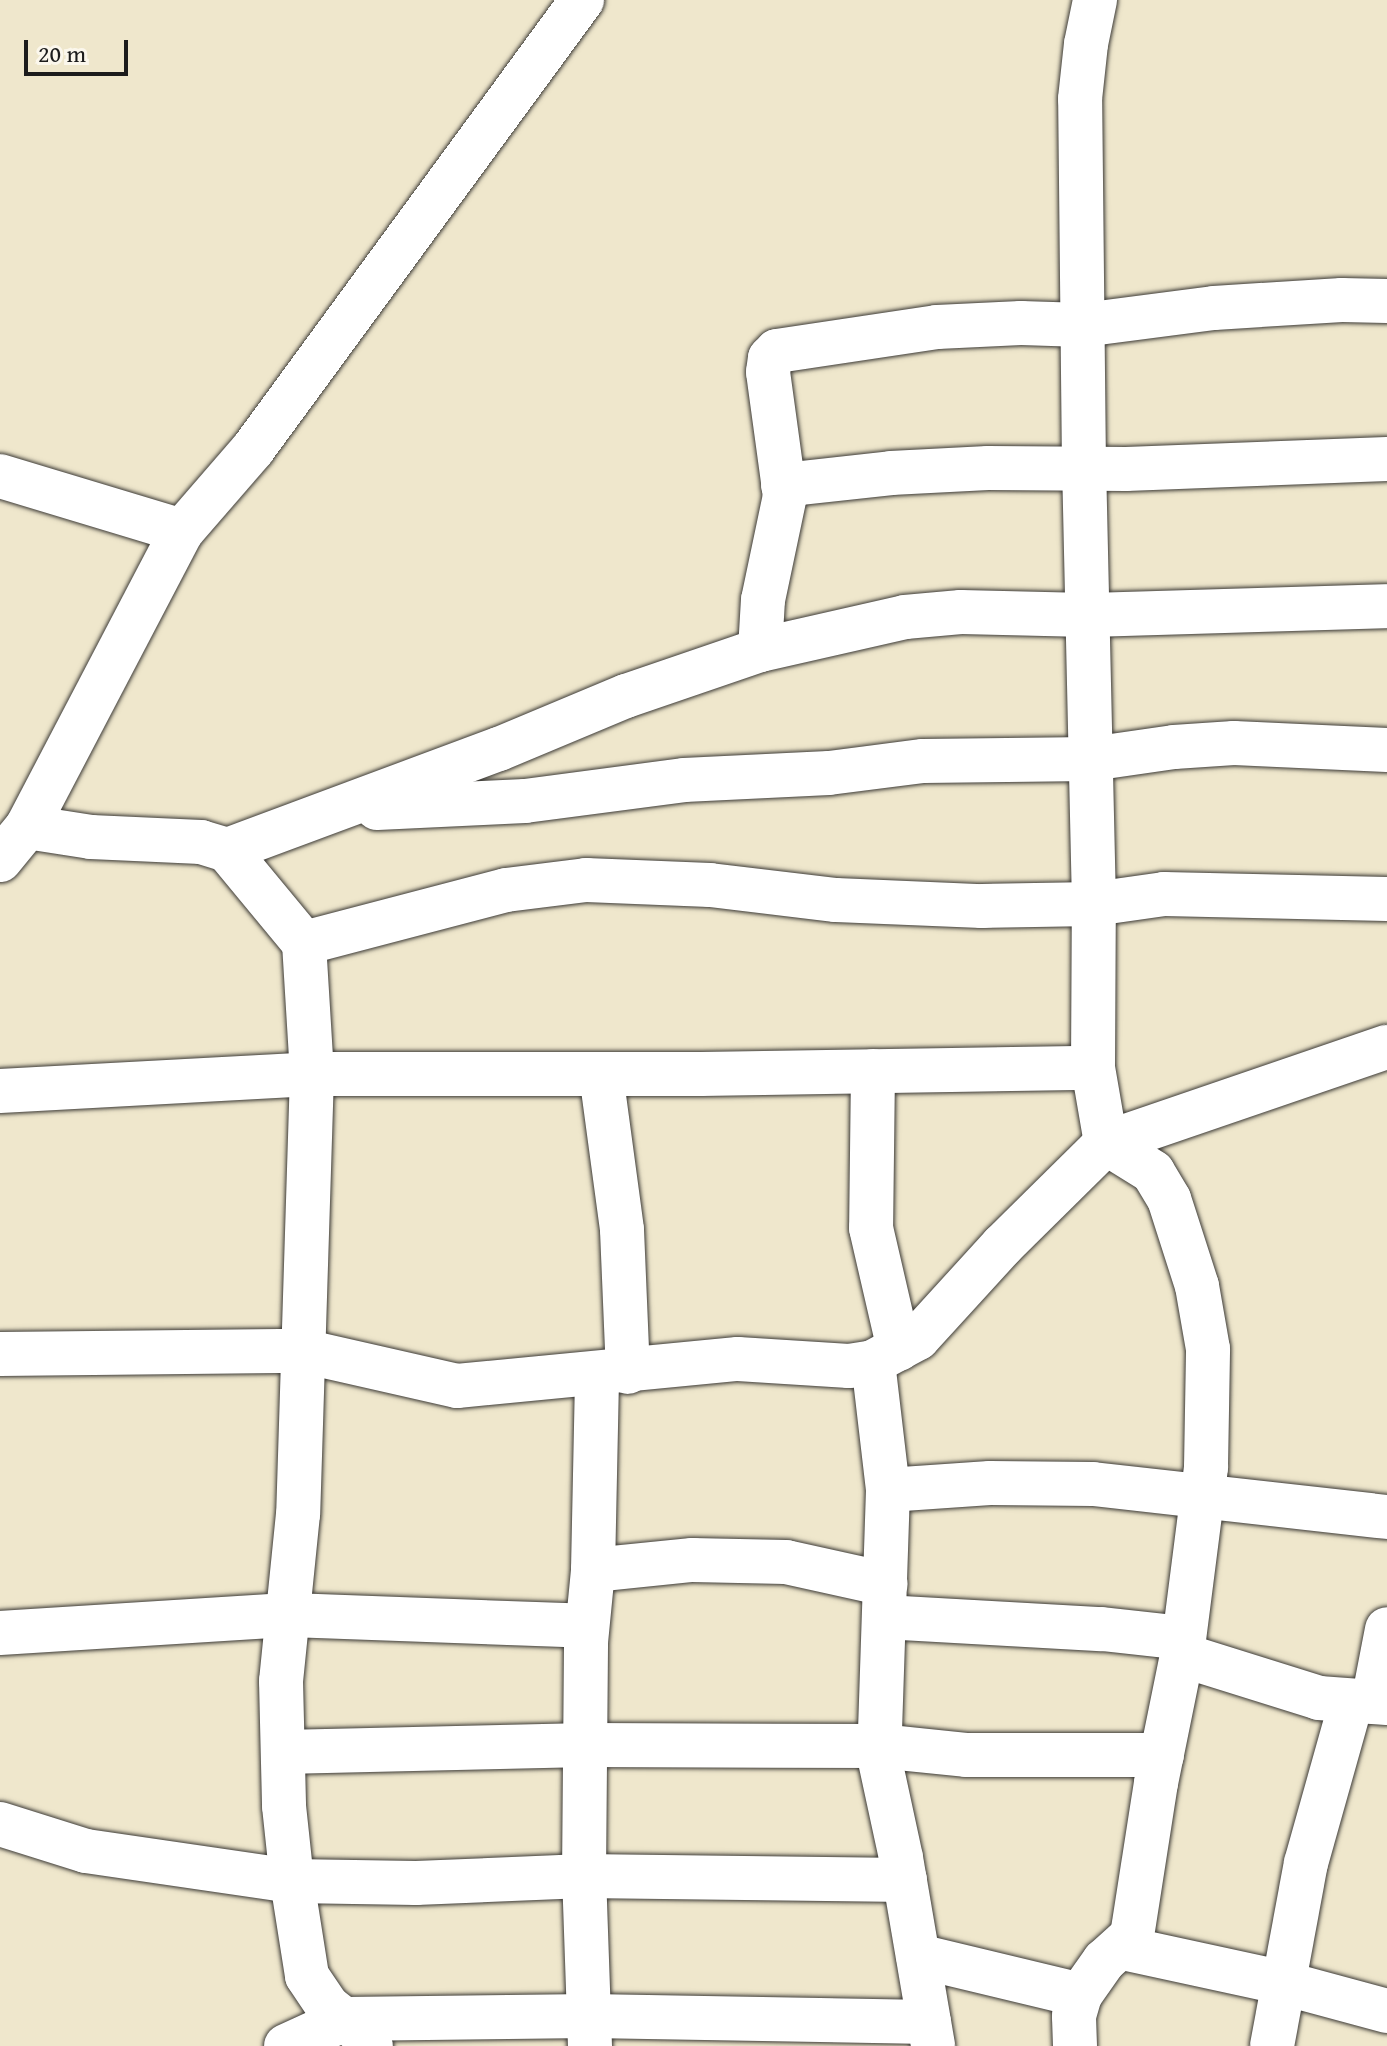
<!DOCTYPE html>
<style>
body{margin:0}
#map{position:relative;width:1387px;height:2046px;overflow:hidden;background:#efe7cc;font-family:"Gentium Book Plus",serif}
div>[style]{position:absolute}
.roads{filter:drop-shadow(0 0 2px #3c3a36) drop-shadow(0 0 2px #3c3a36)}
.minor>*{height:44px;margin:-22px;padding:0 22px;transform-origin:22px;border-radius:22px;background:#fff}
span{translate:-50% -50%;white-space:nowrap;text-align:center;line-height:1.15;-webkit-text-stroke:8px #fbf7ec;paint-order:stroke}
.scale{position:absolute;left:24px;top:40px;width:104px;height:36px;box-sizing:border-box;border:4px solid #1c1c1c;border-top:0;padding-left:10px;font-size:24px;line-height:28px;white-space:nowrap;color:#1c1c1c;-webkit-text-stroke:6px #fbf7ec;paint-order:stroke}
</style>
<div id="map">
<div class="roads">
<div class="minor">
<div style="left:0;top:476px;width:190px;rotate:16.8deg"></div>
<div style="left:783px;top:485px;width:109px;rotate:-6.3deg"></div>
<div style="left:891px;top:473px;width:97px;rotate:-3deg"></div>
<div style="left:988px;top:468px;width:138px;rotate:0.4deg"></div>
<div style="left:1126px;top:469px;width:261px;rotate:-2.2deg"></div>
<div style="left:760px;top:650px;width:50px;rotate:-86.6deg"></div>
<div style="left:763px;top:600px;width:106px;rotate:-78.1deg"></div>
<div style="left:785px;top:496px;width:125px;rotate:-97.8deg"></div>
<div style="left:768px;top:372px;width:14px;rotate:-82deg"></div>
<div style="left:770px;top:358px;width:10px;rotate:-45deg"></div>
<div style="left:777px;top:351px;width:162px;rotate:-8.5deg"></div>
<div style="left:937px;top:327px;width:84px;rotate:-2.7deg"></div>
<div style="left:1021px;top:323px;width:62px;rotate:1.8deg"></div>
<div style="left:1083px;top:325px;width:132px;rotate:-7.4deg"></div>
<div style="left:1214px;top:308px;width:128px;rotate:-3.6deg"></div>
<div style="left:1342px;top:300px;width:45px;rotate:1.3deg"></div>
<div style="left:377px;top:808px;width:148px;rotate:-2.7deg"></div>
<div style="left:525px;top:801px;width:160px;rotate:-7.5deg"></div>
<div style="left:684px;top:780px;width:145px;rotate:-2.8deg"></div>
<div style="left:829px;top:773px;width:95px;rotate:-7.3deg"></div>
<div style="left:923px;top:761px;width:168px;rotate:-0.7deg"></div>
<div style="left:1091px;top:759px;width:84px;rotate:-8.2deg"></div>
<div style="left:1174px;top:747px;width:60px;rotate:-3.8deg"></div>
<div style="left:1234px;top:743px;width:153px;rotate:2.6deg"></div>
<div style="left:27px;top:827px;width:65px;rotate:8.9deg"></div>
<div style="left:91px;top:837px;width:110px;rotate:2.6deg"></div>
<div style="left:201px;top:842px;width:27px;rotate:17deg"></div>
<div style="left:227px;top:850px;width:121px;rotate:50.4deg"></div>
<div style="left:304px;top:943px;width:131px;rotate:86.5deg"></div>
<div style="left:312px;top:1074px;width:440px;rotate:91.8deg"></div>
<div style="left:298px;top:1514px;width:168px;rotate:95.8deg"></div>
<div style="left:281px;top:1681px;width:125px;rotate:88.6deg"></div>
<div style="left:284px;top:1806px;width:75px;rotate:83.9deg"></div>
<div style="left:292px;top:1881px;width:96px;rotate:81deg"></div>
<div style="left:307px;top:1976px;width:36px;rotate:56deg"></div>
<div style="left:327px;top:2006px;width:47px;rotate:38.1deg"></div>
<div style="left:364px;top:2035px;width:13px;rotate:58deg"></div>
<div style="left:227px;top:850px;width:290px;rotate:-20.4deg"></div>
<div style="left:499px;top:749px;width:138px;rotate:-22.7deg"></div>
<div style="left:626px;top:696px;width:142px;rotate:-18.9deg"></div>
<div style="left:760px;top:650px;width:149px;rotate:-12.8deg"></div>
<div style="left:905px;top:617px;width:56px;rotate:-5.1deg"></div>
<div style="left:961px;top:612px;width:126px;rotate:1.4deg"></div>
<div style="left:1087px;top:615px;width:300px;rotate:-1.7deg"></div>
<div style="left:0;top:860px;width:43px;rotate:-50.7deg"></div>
<div style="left:27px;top:827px;width:334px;rotate:-62.4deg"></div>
<div style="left:182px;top:531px;width:108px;rotate:-49.1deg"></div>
<div style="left:253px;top:449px;width:557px;rotate:-53.77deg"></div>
<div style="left:304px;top:943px;width:209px;rotate:-14.7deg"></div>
<div style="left:506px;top:890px;width:81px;rotate:-7.1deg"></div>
<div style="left:586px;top:880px;width:124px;rotate:2.3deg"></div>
<div style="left:710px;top:885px;width:127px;rotate:6.8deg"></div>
<div style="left:836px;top:900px;width:146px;rotate:2.4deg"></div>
<div style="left:982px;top:906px;width:112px;rotate:-1deg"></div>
<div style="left:1094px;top:904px;width:71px;rotate:-8.1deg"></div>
<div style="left:1164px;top:894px;width:223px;rotate:1.3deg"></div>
<div style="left:873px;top:1071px;width:157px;rotate:90.7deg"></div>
<div style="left:871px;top:1228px;width:124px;rotate:77deg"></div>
<div style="left:601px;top:1074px;width:157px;rotate:82.3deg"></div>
<div style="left:622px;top:1230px;width:142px;rotate:87.6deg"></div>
<div style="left:0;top:1091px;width:312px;rotate:-3.1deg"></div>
<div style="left:312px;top:1074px;width:389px"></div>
<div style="left:701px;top:1074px;width:392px;rotate:-0.9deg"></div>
<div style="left:0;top:1354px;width:303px;rotate:-0.6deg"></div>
<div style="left:303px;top:1351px;width:158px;rotate:12.8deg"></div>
<div style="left:457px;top:1386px;width:282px;rotate:-5.5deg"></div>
<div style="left:738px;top:1359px;width:111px;rotate:3.6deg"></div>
<div style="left:849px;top:1366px;width:24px;rotate:-9deg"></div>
<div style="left:873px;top:1362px;width:51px;rotate:-28.1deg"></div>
<div style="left:918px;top:1338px;width:126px;rotate:-47.6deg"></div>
<div style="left:1003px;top:1245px;width:145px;rotate:-44.7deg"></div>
<div style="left:1106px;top:1143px;width:297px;rotate:-18.9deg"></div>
<div style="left:873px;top:1362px;width:129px;rotate:83.3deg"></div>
<div style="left:888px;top:1490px;width:266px;rotate:91.9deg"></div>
<div style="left:879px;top:1756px;width:104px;rotate:77.8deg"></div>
<div style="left:901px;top:1858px;width:191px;rotate:80.3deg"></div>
<div style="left:888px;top:1490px;width:102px;rotate:-3.9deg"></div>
<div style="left:990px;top:1483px;width:103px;rotate:0.6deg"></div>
<div style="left:1093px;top:1484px;width:296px;rotate:6.4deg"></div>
<div style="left:593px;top:1570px;width:100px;rotate:-5.8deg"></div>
<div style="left:692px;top:1560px;width:94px;rotate:1.2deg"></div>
<div style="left:786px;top:1562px;width:102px;rotate:12.4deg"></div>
<div style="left:884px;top:1617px;width:218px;rotate:3.2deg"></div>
<div style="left:1102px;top:1629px;width:82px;rotate:6.3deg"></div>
<div style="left:0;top:1633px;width:291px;rotate:-3.6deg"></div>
<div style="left:290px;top:1615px;width:296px;rotate:2.1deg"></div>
<div style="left:1182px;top:1655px;width:144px;rotate:17.4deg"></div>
<div style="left:1319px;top:1698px;width:68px;rotate:4.2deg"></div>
<div style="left:1373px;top:1702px;width:74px;rotate:-79.1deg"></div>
<div style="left:283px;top:1752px;width:304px;rotate:-1.3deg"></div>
<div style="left:587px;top:1745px;width:292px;rotate:0.2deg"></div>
<div style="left:879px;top:1746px;width:87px;rotate:5.9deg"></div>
<div style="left:966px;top:1755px;width:196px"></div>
<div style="left:0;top:1824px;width:90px;rotate:17.4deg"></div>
<div style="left:86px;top:1851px;width:208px;rotate:8.3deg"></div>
<div style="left:292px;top:1881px;width:124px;rotate:0.9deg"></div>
<div style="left:416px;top:1883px;width:168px;rotate:-2.4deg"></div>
<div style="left:584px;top:1876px;width:321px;rotate:0.7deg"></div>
<div style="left:1123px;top:1948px;width:157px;rotate:12.2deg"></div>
<div style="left:1276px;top:1981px;width:115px;rotate:15.1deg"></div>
<div style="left:918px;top:1956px;width:167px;rotate:13.5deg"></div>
<div style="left:286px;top:2046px;width:65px;rotate:-24.6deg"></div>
<div style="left:345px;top:2019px;width:245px;rotate:-0.7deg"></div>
<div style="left:590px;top:2016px;width:339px;rotate:1deg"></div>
<div style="left:590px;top:2046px;width:170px;rotate:-92deg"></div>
<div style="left:584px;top:1876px;width:234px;rotate:-89.5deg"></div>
<div style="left:586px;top:1642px;width:72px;rotate:-84.4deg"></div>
<div style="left:593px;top:1570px;width:195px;rotate:-88.8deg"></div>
<div style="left:1075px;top:2046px;width:30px;rotate:-92deg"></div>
<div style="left:1074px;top:2016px;width:22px;rotate:-74deg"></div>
<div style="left:1080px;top:1995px;width:42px;rotate:-54.8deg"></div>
<div style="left:1104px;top:1961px;width:38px;rotate:-42deg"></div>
<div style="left:1132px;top:1936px;width:155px;rotate:-81.1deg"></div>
<div style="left:1156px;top:1783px;width:131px;rotate:-78.5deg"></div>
<div style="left:1182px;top:1655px;width:190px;rotate:-82.7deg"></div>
<div style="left:1206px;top:1467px;width:118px;rotate:-89deg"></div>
<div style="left:1208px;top:1349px;width:64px;rotate:-99.9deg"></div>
<div style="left:1197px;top:1286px;width:91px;rotate:-107.8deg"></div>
<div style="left:1169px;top:1199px;width:31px;rotate:-121deg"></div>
<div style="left:1153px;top:1172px;width:55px;rotate:-148.3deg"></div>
<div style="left:1106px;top:1143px;width:76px;rotate:-99.8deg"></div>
<div style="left:1093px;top:1068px;width:164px;rotate:-89.7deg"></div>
<div style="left:1094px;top:904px;width:436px;rotate:-91.3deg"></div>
<div style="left:1084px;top:468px;width:369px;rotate:-90.6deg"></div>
<div style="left:1080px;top:99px;width:55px;rotate:-83.8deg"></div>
<div style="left:1086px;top:44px;width:45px;rotate:-78.4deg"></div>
<div style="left:1272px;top:2046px;width:186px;rotate:-79.5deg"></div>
<div style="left:1306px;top:1863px;width:166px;rotate:-74.3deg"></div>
</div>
</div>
<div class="scale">20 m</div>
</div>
